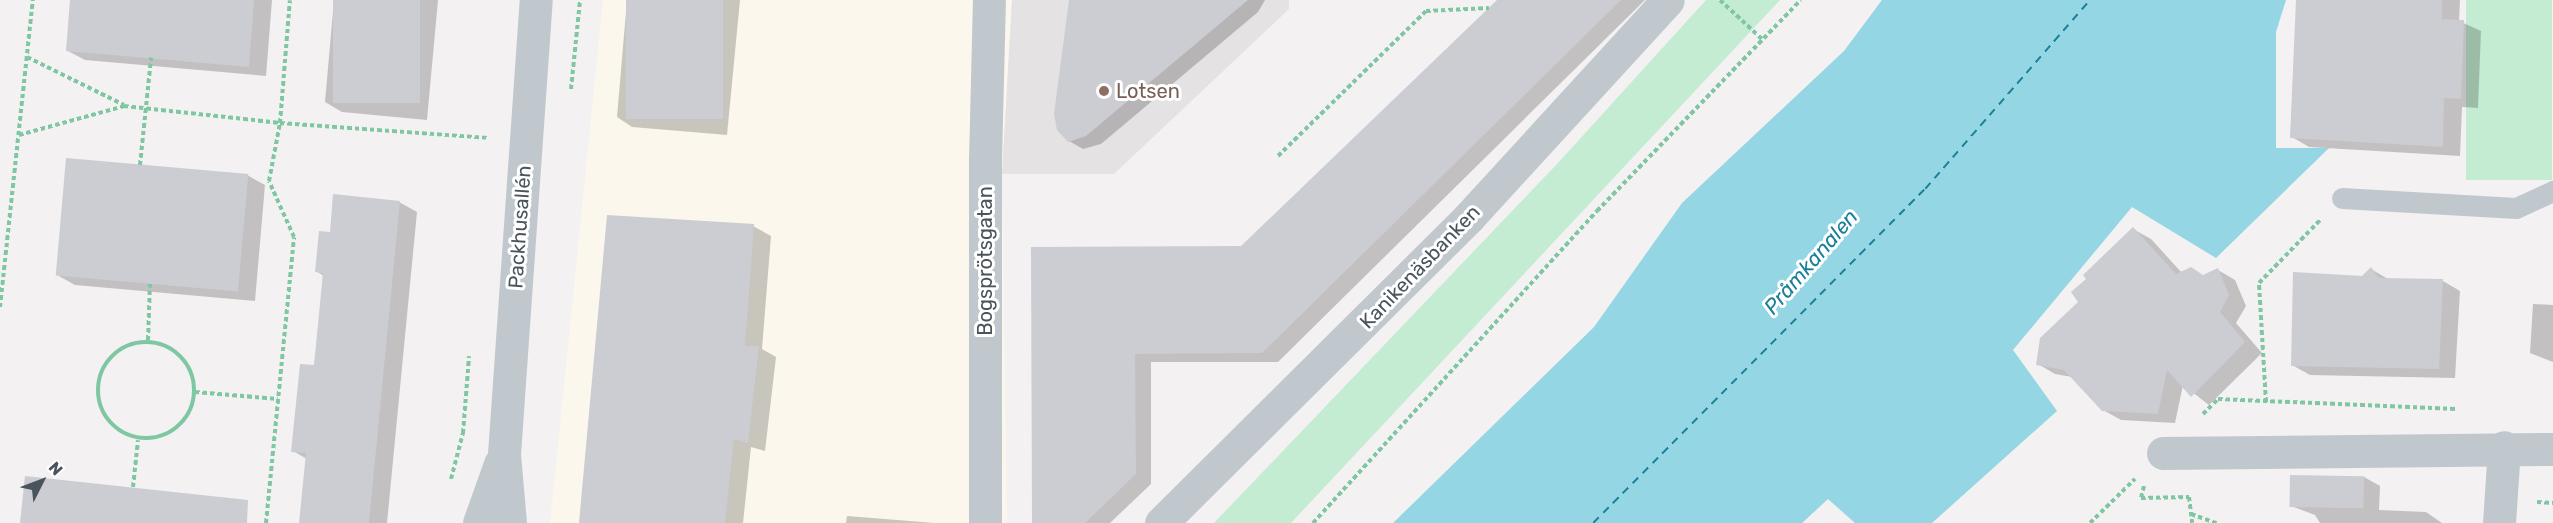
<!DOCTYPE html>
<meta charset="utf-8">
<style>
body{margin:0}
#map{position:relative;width:2553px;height:523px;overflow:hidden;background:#f3f1f1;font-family:Rubik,sans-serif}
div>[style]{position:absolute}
.commercial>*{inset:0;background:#fbf7ed}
.education>*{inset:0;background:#e4e2e2}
.green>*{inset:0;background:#c4ecd3;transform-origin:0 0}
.water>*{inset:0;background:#95d6e4}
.shadow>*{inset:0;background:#0003}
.ferry>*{height:1.5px;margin-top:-0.75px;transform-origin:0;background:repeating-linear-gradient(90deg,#1a8099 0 8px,transparent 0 14px)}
.building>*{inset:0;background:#cbcdd3;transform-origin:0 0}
.path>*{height:4px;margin-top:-2px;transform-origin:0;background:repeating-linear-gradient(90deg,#7fc7a2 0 4.5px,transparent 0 7.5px)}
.path>.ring{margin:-2px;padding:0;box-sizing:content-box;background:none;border:4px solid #7fc7a2;border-radius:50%}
.service>*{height:21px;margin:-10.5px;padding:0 10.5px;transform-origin:10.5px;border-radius:10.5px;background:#c0c8ce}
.minor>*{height:33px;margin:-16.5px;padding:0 16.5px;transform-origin:16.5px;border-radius:16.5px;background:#c0c8ce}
.tertiary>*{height:33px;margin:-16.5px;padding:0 16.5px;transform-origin:16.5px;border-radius:16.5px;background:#c0c8ce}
.dots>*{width:16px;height:16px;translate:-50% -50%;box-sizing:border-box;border:3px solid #fff;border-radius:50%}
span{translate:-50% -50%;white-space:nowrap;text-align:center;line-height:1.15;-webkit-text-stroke:6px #fff;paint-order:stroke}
.education-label{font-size:20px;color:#785e54}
.left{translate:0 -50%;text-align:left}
.street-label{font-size:20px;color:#4a545c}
.water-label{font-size:21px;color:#1a8099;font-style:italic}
.north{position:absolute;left:12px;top:451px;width:60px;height:60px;-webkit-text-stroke:4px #fff;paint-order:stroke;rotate:48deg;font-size:16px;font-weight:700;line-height:24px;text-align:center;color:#4a545c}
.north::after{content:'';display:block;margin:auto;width:21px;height:27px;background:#4a545c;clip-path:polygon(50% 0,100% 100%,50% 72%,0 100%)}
</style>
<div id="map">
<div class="commercial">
<div style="clip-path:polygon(603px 0,1012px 0,1002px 174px,1007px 523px,550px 523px)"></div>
</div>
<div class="education">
<div style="clip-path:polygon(1012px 0,1289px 0,1289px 9px,1114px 174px,1002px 174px)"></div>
</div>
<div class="green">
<div style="clip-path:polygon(1706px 0,1780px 0,1291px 523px,1214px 523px,1558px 163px)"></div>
<div style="left:2466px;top:0;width:86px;height:180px"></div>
</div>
<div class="water">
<div style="clip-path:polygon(1882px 0,2286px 0,2276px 32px,2276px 148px,2329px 148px,2216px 258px,2132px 207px,2013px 350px,2057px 411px,1932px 523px,1855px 523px,1828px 499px,1802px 523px,1393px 523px,1594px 327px,1682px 203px,1844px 51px)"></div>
</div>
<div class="shadow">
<div style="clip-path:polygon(72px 0,272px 0,266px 76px,85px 60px,68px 51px)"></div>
<div style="clip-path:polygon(334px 0,438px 0,427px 120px,342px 112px,325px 102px)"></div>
<div style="clip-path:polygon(627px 0,740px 0,727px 135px,632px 127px,617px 117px)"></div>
<div style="clip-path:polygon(1071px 0,1265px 0,1258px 12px,1101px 144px,1083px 149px,1069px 141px)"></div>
<div style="clip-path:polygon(1500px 0,1645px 0,1278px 362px,1151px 362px,1151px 484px,1110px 523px,1034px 523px,1033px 248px,1242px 248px)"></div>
<div style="clip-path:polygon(2297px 0,2460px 0,2459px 21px,2481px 31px,2478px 108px,2462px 107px,2460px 156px,2309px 147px,2292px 137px)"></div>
<div style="clip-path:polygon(247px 175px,265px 185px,255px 301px,75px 285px,57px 275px)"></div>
<div style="clip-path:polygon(399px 202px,417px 212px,387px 523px,301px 523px,307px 459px,293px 451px,315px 367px,324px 276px,316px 271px,331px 234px)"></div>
<div style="clip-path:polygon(753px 226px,771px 236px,762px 349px,776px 357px,765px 451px,751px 447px,743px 523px,581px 523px)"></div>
<div style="clip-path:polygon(2133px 229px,2151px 239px,2182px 273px,2204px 276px,2218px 270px,2235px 280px,2246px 306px,2236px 323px,2262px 353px,2209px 405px,2183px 385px,2175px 423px,2121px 420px,2103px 410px,2072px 377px,2055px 374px,2038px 364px,2080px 302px,2088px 279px)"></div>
<div style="clip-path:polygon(2371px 269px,2388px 279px,2443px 281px,2460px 291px,2455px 378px,2310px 375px,2292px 365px)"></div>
<div style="clip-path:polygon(2533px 304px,2553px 305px,2553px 362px,2530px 353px)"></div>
<div style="clip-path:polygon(2364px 477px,2380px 486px,2379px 510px,2426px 512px,2442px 523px,2320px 523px,2315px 515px,2291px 506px)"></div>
<div style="clip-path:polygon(847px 516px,935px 523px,846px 523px)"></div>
</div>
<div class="ferry">
<div style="left:1593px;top:523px;width:471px;rotate:-45.2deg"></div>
<div style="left:1925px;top:189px;width:251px;rotate:-48.9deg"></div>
</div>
<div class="building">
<div style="clip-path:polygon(70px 0,254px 0,249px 67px,66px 51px)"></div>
<div style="left:333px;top:0;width:87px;height:103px"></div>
<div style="left:626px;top:0;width:97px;height:119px"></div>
<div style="clip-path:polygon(1069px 0,1248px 0,1086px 136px,1068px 142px,1057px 130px,1054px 114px)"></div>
<div style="clip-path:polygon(1497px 0,1621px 0,1262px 353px,1135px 354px,1136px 474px,1085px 523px,1032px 523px,1031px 247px,1241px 246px)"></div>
<div style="clip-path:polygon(2296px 0,2442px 0,2442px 19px,2464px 20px,2461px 99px,2444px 98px,2443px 147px,2290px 138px)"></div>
<div style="left:66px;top:158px;width:183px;height:118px;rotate:5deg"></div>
<div style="clip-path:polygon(333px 194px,400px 201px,369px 523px,299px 523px,306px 453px,291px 452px,300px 364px,314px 365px,323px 273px,315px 272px,319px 231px,330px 232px)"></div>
<div style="clip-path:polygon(607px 215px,754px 224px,745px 346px,759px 346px,748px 443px,734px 439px,725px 523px,579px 523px)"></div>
<div style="clip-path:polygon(2133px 227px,2176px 274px,2191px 267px,2203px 275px,2218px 268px,2229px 295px,2220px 312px,2245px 342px,2191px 397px,2167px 370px,2158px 414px,2102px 411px,2064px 370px,2036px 365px,2040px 338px,2078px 302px,2071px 292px,2086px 279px,2083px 275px)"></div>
<div style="clip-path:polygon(2371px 267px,2379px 278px,2443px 279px,2439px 369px,2291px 366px,2293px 272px,2362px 276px)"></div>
<div style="left:2290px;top:475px;width:74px;height:32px;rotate:1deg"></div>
<div style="clip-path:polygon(25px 476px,248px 500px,247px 523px,20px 523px)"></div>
</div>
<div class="path">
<div style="left:1720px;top:0;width:59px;rotate:42.9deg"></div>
<div style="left:27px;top:57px;width:108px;rotate:26.3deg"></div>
<div style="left:571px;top:89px;width:89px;rotate:-84.2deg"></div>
<div style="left:19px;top:135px;width:109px;rotate:-15.4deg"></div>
<div style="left:124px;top:106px;width:157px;rotate:6.2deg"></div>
<div style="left:280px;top:123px;width:208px;rotate:4.1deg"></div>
<div style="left:1278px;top:156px;width:207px;rotate:-44.4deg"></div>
<div style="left:1426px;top:11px;width:63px;rotate:-2.7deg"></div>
<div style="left:140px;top:165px;width:108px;rotate:-84.1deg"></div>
<div style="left:0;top:307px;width:309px;rotate:-83.9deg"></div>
<div style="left:148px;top:340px;width:56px;rotate:-88deg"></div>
<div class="ring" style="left:98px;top:342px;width:92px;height:92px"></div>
<div style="left:195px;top:392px;width:83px;rotate:4.8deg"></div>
<div style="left:2266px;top:402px;width:119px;rotate:-93.4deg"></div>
<div style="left:2259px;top:283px;width:88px;rotate:-45.9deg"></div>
<div style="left:2203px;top:414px;width:21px;rotate:-45deg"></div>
<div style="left:2218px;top:399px;width:238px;rotate:2.4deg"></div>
<div style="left:451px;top:479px;width:48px;rotate:-75.4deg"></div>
<div style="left:463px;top:433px;width:77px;rotate:-85.5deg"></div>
<div style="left:2144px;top:486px;width:12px;rotate:104deg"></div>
<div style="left:2141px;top:498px;width:48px;rotate:-1.2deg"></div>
<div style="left:2189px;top:497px;width:26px;rotate:83deg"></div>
<div style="left:133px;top:487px;width:47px;rotate:-83.9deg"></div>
<div style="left:2537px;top:502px;width:16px;rotate:4deg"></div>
<div style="left:2191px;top:514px;width:27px;rotate:20deg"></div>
<div style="left:266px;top:523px;width:287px;rotate:-84.4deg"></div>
<div style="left:294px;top:237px;width:61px;rotate:-114.1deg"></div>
<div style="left:269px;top:181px;width:59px;rotate:-79.3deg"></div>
<div style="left:280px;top:123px;width:123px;rotate:-85.4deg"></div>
<div style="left:1313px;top:523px;width:422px;rotate:-47.7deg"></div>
<div style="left:1597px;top:211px;width:293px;rotate:-46deg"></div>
<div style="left:2090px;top:523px;width:63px;rotate:-44.4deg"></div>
</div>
<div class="service">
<div style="left:2342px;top:198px;width:174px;rotate:3.3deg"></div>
<div style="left:2516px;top:208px;width:41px;rotate:-24.7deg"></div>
</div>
<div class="minor">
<div style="left:2163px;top:453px;width:390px;rotate:-0.6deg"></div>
<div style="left:985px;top:523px;width:362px;rotate:-90deg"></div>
<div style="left:985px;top:161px;width:161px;rotate:-88.6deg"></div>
<div style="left:1161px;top:523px;width:434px;rotate:-44.8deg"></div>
<div style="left:1469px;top:217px;width:294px;rotate:-47.5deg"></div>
<div style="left:2499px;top:523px;width:76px;rotate:-86.2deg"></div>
</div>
<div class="tertiary">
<div style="left:479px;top:523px;width:63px;rotate:-70.4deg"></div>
<div style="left:510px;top:523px;width:69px;rotate:-95deg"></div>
<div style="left:504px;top:454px;width:455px;rotate:-86deg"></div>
</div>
<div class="dots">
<div style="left:1104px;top:91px;background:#8d6e63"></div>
</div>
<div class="education-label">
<span class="left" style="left:1116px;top:91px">Lotsen</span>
</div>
<div class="street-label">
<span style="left:520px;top:227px;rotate:-86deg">Packhusallén</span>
<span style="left:985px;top:261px;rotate:-90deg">Bogsprötsgatan</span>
<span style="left:1420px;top:267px;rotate:-46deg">Kanikenäsbanken</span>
</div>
<div class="water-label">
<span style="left:1811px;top:262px;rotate:-49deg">Pråmkanalen</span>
</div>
<div class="north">N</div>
</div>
